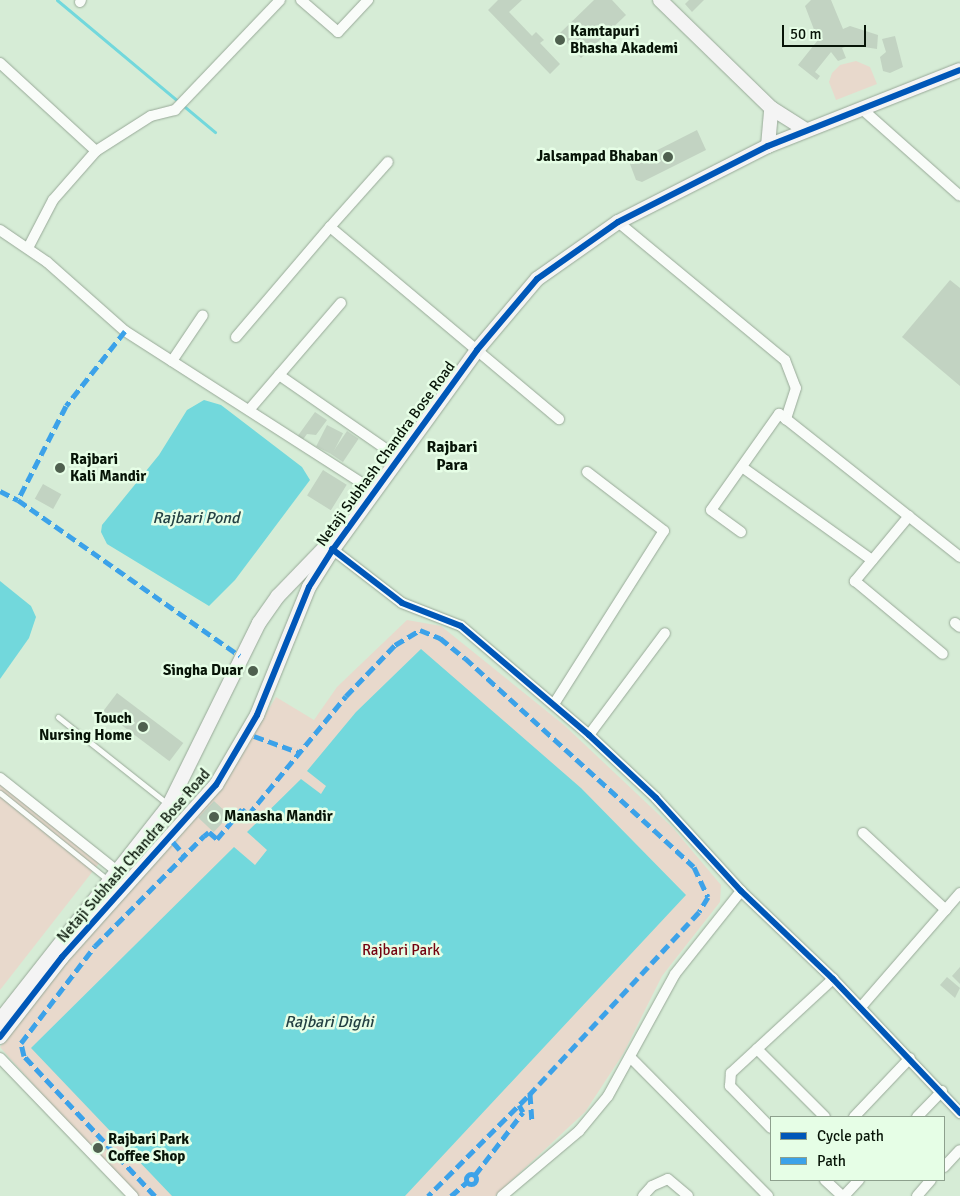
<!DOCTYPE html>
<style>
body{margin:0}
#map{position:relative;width:960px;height:1196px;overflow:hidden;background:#d6ecd6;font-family:Signika,sans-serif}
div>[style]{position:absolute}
.green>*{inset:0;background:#e8d9cc}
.water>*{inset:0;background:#72d8dc}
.stream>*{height:3px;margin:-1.5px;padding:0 1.5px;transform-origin:1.5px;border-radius:1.5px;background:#72d8dc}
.building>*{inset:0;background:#c2d3c2;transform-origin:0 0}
.roads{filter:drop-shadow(0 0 1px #98a998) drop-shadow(0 0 1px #98a998)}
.lane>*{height:5px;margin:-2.5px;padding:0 2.5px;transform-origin:2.5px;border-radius:2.5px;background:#f9fcf9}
.street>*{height:10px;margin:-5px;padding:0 5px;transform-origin:5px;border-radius:5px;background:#f9fcf9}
.secondary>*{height:14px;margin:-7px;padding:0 7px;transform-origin:7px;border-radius:7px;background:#f4f4f4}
.quiet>*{height:5px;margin-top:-2.5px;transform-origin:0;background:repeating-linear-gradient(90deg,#3ca2e9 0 10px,transparent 0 15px)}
.quiet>.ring{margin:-2.5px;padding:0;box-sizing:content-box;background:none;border:5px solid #3ca2e9;border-radius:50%}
.cycleway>*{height:6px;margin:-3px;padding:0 3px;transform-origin:3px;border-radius:3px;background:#0057b8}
.dots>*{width:14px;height:14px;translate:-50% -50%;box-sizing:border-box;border:2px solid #e6fee6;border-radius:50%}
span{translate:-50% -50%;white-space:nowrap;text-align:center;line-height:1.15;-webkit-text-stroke:5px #e6fee6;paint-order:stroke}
.poi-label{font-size:15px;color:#071407;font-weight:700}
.left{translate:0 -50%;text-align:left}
.right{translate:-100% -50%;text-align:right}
.street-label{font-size:15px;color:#071407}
.park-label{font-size:15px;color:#73020f}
.neighbourhood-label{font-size:16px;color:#071407;font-weight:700}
.water-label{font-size:16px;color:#234043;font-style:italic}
.legend{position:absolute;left:770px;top:1116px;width:175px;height:65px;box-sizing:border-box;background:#e6fee6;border:1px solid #8da08d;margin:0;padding:6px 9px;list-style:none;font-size:15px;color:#071407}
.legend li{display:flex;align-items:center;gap:10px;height:25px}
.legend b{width:25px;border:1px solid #8da08d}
.scale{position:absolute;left:782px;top:25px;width:84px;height:22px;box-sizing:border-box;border:2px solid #071407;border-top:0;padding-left:6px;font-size:15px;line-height:18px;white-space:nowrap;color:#071407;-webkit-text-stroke:4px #e6fee6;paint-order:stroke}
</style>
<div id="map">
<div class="green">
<div style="clip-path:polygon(856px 61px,870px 67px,877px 84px,836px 100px,829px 82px,832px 73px,840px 65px)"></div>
<div style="clip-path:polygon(407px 620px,441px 626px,564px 725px,672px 827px,721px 885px,720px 902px,662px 976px,623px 1054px,585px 1112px,495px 1196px,132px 1196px,0 1047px,103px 915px,220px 789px,276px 697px,314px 720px,337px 687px)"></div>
<div style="clip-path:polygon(0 782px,100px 862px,0 990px)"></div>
</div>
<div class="water">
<div style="clip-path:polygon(204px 400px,221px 405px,302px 467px,310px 480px,235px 580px,209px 606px,107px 544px,101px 532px,102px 525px,159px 455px,187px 410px)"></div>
<div style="clip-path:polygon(0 581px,31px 606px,36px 617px,29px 638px,0 679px)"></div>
<div style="clip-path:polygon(421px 649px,581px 788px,686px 895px,405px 1196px,172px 1196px,31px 1048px,234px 847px,255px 865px,267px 850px,247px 832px,301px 779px,321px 794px,326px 786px,307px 771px,356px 712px)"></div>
</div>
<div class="stream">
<div style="left:57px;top:0;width:206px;rotate:39.9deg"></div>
</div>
<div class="building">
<div style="clip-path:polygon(498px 0,522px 0,509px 12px,532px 36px,536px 32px,544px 40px,540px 43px,560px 64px,550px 74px,488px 10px)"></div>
<div style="clip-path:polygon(594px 0,612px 0,626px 15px,581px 58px,559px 34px)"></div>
<div style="clip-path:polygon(689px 0,704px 0,692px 12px,685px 4px)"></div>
<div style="clip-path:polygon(811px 0,831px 0,843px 29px,850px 26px,878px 35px,877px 49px,851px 45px,842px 48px,846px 58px,838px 61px,831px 52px,815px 72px,820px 76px,817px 80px,798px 65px,818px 40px,805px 6px)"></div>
<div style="clip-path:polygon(895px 36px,903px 67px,890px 73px,883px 71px,880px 57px,886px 52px,882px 39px)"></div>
<div style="clip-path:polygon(697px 130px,706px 150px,642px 182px,636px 180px,630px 164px)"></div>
<div style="clip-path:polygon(950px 280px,960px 288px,960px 386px,902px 337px)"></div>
<div style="clip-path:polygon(315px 412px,327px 420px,316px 435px,307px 434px,302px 441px,297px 437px)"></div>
<div style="left:327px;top:425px;width:18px;height:24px;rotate:27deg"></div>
<div style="left:347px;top:431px;width:14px;height:28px;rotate:34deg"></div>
<div style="left:323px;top:470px;width:28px;height:30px;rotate:32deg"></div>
<div style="left:43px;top:484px;width:21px;height:17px;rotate:29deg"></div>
<div style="left:117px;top:693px;width:83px;height:23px;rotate:37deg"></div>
<div style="left:214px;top:801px;width:21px;height:23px;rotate:43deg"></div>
<div style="clip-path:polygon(960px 967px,960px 984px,952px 976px)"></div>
<div style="clip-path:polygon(947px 977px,960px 988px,955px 998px,940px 985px)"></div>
<div style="left:99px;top:1139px;width:13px;height:13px;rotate:51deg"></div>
</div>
<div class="roads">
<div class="lane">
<div style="left:58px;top:717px;width:142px;rotate:38.4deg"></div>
<div style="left:0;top:793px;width:140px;rotate:38.9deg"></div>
</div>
<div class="street">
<div style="left:301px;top:0;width:49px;rotate:40.9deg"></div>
<div style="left:338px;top:32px;width:44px;rotate:-46.8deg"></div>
<div style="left:80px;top:2px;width:2px;rotate:-63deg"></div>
<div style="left:0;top:63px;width:130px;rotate:42.5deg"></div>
<div style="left:861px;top:108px;width:132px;rotate:41.6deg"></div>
<div style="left:618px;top:222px;width:217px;rotate:39.6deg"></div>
<div style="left:785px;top:360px;width:30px;rotate:69deg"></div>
<div style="left:796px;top:388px;width:33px;rotate:108deg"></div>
<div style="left:786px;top:419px;width:222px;rotate:38.4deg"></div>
<div style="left:330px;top:227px;width:87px;rotate:-48.3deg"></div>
<div style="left:0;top:230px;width:57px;rotate:34.2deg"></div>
<div style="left:47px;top:262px;width:104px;rotate:41.5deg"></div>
<div style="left:125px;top:331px;width:296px;rotate:32.7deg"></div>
<div style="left:28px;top:248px;width:54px;rotate:-62.5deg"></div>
<div style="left:53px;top:200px;width:65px;rotate:-48.7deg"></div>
<div style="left:96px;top:151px;width:65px;rotate:-32.5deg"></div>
<div style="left:151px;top:116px;width:25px;rotate:-14deg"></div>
<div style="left:175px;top:110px;width:152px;rotate:-46.3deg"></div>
<div style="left:236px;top:337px;width:145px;rotate:-49.5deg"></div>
<div style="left:330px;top:227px;width:299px;rotate:40deg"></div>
<div style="left:172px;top:361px;width:55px;rotate:-56deg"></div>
<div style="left:279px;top:375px;width:146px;rotate:34.7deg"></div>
<div style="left:249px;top:410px;width:141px;rotate:-49.3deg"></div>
<div style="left:742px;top:467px;width:160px;rotate:35.6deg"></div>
<div style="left:909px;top:516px;width:85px;rotate:129.7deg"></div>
<div style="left:855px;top:581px;width:114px;rotate:39.7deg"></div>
<div style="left:741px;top:532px;width:37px;rotate:-144deg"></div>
<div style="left:711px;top:510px;width:118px;rotate:-54.7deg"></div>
<div style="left:779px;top:414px;width:9px;rotate:36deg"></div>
<div style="left:332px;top:549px;width:88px;rotate:37.6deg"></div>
<div style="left:402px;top:603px;width:63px;rotate:21.3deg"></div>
<div style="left:461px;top:626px;width:168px;rotate:40.4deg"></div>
<div style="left:589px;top:735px;width:92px;rotate:43.2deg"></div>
<div style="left:656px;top:798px;width:126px;rotate:47.6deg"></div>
<div style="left:741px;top:891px;width:127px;rotate:43.7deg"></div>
<div style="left:833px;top:979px;width:185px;rotate:46.5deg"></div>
<div style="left:955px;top:623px;width:6px;rotate:39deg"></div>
<div style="left:554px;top:704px;width:205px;rotate:-57.6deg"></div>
<div style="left:664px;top:531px;width:97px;rotate:-142.5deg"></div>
<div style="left:589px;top:735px;width:127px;rotate:-53.3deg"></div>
<div style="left:0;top:778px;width:151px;rotate:38.5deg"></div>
<div style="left:863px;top:833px;width:113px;rotate:42.9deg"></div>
<div style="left:861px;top:1007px;width:151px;rotate:-49deg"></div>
<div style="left:757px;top:1049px;width:96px;rotate:45deg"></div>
<div style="left:0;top:1058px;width:192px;rotate:46.1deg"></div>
<div style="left:632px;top:1059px;width:193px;rotate:45.2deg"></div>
<div style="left:854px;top:1117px;width:81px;rotate:-46.5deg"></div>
<div style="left:917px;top:1117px;width:36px;rotate:-46deg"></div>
<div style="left:771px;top:1128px;width:59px;rotate:-134.3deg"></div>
<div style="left:730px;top:1086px;width:13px;rotate:-86deg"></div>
<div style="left:731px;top:1073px;width:139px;rotate:-42.7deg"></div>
<div style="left:944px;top:1167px;width:23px;rotate:-47deg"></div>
<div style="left:825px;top:1180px;width:23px;rotate:43deg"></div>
<div style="left:502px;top:1196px;width:101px;rotate:-40.2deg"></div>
<div style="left:579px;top:1131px;width:45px;rotate:-50.4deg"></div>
<div style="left:608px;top:1096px;width:139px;rotate:-61.2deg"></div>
<div style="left:675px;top:974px;width:106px;rotate:-51.5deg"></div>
<div style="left:643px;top:1196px;width:13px;rotate:-48deg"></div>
<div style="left:652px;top:1186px;width:17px;rotate:-24deg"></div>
<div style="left:668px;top:1179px;width:26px;rotate:40deg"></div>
<div style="left:844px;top:1196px;width:22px;rotate:-47deg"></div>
<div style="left:917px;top:1196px;width:21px;rotate:-49deg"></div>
</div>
<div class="secondary">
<div style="left:660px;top:0;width:155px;rotate:44.2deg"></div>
<div style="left:771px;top:108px;width:41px;rotate:32.2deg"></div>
<div style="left:768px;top:146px;width:38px;rotate:-85deg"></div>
<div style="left:0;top:1020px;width:273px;rotate:-51.8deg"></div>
<div style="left:169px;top:805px;width:203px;rotate:-63.7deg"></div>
<div style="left:259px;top:623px;width:33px;rotate:-55deg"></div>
<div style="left:278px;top:596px;width:79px;rotate:-46deg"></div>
<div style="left:0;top:1037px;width:101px;rotate:-52.2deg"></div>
<div style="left:62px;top:957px;width:231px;rotate:-48.2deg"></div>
<div style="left:216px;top:785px;width:81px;rotate:-59.6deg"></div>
<div style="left:257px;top:715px;width:138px;rotate:-67.9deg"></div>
<div style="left:309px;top:587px;width:41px;rotate:-57.8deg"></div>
<div style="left:331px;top:552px;width:249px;rotate:-54.1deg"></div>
<div style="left:477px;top:350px;width:93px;rotate:-49.8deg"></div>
<div style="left:537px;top:279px;width:99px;rotate:-35.1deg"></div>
<div style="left:618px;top:222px;width:168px;rotate:-26.9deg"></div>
<div style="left:768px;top:146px;width:206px;rotate:-21.6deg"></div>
</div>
</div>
<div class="quiet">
<div style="left:125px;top:331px;width:95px;rotate:128.2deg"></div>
<div style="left:66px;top:406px;width:106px;rotate:117.1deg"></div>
<div style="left:18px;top:500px;width:271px;rotate:35.1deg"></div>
<div style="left:0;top:491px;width:20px;rotate:27deg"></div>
<div style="left:254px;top:736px;width:47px;rotate:20deg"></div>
<div style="left:173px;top:842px;width:18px;rotate:49deg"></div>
<div style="left:530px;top:1094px;width:26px;rotate:86deg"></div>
<div class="ring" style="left:466px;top:1174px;width:5px;height:5px"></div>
<div style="left:475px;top:1175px;width:79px;rotate:-52.7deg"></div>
<div style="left:523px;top:1112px;width:8px;rotate:-120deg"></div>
<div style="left:155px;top:1196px;width:192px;rotate:-133.1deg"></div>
<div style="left:24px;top:1056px;width:13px;rotate:-103deg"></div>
<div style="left:21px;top:1043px;width:122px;rotate:-52.7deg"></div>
<div style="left:95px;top:946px;width:155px;rotate:-45.3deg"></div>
<div style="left:204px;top:836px;width:6px;rotate:-39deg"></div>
<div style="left:209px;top:832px;width:11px;rotate:41deg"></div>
<div style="left:217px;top:839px;width:39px;rotate:-50deg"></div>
<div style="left:242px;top:809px;width:8px;rotate:45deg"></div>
<div style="left:248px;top:815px;width:154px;rotate:-50.5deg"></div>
<div style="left:346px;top:696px;width:71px;rotate:-46.1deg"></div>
<div style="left:395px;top:645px;width:29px;rotate:-31deg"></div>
<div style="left:420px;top:630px;width:22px;rotate:22deg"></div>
<div style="left:440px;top:638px;width:32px;rotate:39deg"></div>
<div style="left:465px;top:658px;width:256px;rotate:42.3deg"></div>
<div style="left:654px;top:830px;width:54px;rotate:42.8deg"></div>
<div style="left:694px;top:867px;width:33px;rotate:65deg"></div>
<div style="left:708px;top:897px;width:17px;rotate:121deg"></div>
<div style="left:699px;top:912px;width:253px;rotate:132.9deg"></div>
<div style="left:527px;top:1097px;width:140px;rotate:135deg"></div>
<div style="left:451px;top:1196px;width:21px;rotate:-41deg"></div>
</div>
<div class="cycleway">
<div style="left:332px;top:549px;width:88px;rotate:37.6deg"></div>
<div style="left:402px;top:603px;width:63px;rotate:21.3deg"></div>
<div style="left:461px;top:626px;width:168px;rotate:40.4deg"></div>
<div style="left:589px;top:735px;width:92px;rotate:43.2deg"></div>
<div style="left:656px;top:798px;width:126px;rotate:47.6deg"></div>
<div style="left:741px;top:891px;width:127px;rotate:43.7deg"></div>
<div style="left:833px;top:979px;width:185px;rotate:46.5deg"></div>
<div style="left:0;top:1037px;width:101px;rotate:-52.2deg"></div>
<div style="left:62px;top:957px;width:231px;rotate:-48.2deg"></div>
<div style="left:216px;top:785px;width:81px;rotate:-59.6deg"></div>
<div style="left:257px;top:715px;width:138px;rotate:-67.9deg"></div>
<div style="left:309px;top:587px;width:41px;rotate:-57.8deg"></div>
<div style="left:331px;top:552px;width:249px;rotate:-54.1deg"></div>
<div style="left:477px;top:350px;width:93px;rotate:-49.8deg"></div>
<div style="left:537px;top:279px;width:99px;rotate:-35.1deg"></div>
<div style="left:618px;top:222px;width:168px;rotate:-26.9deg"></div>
<div style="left:768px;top:146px;width:206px;rotate:-21.6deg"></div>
</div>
<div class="dots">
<div style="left:560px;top:40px;background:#4f604f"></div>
<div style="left:668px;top:157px;background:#4f604f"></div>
<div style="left:60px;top:468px;background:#4f604f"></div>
<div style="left:253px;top:671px;background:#4f604f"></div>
<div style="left:143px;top:727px;background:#4f604f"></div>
<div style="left:214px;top:817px;background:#4f604f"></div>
<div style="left:98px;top:1148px;background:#4f604f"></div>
</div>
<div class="poi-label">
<span class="left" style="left:570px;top:40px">Kamtapuri<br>Bhasha Akademi</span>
<span class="right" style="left:658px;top:157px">Jalsampad Bhaban</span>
<span class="left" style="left:70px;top:468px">Rajbari<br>Kali Mandir</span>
<span class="right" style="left:243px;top:671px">Singha Duar</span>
<span class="right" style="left:132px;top:727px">Touch<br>Nursing Home</span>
<span class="left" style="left:224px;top:817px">Manasha Mandir</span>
<span class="left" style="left:108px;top:1148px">Rajbari Park<br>Coffee Shop</span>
</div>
<div class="street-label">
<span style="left:386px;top:454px;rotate:-54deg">Netaji Subhash Chandra Bose Road</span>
<span style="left:134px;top:856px;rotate:-49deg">Netaji Subhash Chandra Bose Road</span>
</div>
<div class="park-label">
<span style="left:401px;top:951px">Rajbari Park</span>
</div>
<div class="neighbourhood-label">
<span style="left:452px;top:456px">Rajbari<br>Para</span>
</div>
<div class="water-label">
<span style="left:196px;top:518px">Rajbari Pond</span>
<span style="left:329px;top:1022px">Rajbari Dighi</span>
</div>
<ul class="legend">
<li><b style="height:6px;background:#0057b8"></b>Cycle path</li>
<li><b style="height:6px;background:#3ca2e9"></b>Path</li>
</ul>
<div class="scale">50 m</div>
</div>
